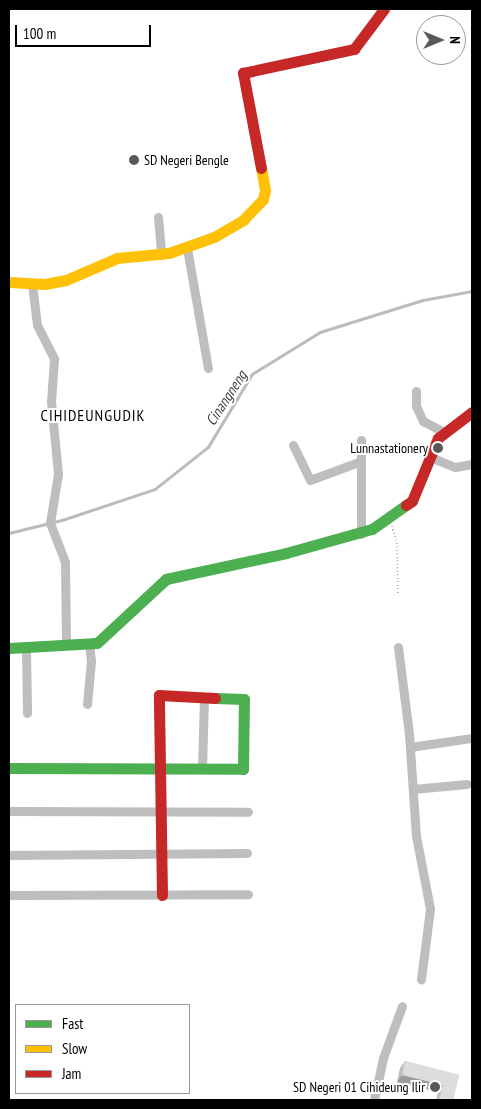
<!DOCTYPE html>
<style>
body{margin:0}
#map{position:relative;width:481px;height:1109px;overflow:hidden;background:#fff;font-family:"PT Sans Narrow",sans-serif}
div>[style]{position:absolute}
.stream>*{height:2.5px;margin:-1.25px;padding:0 1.25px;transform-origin:1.25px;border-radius:1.25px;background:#bcbcbc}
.path>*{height:2px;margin-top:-1px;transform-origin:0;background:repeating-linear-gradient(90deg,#b8b8b8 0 1px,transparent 0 3.5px)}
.street>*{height:9px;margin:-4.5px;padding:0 4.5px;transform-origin:4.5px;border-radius:4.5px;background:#bebebe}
.fast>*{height:11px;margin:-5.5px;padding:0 5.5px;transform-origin:5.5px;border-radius:5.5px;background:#4caf50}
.slow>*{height:11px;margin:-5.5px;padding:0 5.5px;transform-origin:5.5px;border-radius:5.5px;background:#ffc107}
.jam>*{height:11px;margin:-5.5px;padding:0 5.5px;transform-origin:5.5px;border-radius:5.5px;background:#c62828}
.wall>*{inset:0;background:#bebebe}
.shaded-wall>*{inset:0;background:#9b9b9b}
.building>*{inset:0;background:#ddd}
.dots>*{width:14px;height:14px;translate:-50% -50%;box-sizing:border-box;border:2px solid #fff;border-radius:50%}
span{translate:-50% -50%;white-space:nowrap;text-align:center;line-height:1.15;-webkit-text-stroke:4px #fff;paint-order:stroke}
.poi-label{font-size:14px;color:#000}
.left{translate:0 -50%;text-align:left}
.right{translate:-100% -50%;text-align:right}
.water-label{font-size:15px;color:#414141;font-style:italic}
.quarter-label{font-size:16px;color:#000;letter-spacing:1px}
.frame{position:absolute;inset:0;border:10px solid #000;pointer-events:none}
.legend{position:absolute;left:15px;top:1004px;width:175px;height:90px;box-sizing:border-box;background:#fff;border:1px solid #999;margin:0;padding:6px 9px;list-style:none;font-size:15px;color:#000}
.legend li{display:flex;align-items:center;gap:10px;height:25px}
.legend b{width:25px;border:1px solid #999}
.north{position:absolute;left:416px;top:15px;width:50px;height:50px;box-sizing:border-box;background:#fff;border:1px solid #999;border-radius:50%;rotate:90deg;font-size:14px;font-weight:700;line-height:20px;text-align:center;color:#000}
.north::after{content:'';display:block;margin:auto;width:18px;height:22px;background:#595959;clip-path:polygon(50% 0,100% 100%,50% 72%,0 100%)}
.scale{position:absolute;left:15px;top:25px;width:136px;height:22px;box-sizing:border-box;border:2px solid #000;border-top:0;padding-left:6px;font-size:15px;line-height:18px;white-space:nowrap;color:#000;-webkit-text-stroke:4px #fff;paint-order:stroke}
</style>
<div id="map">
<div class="stream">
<div style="left:9px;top:533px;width:55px;rotate:-13.8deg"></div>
<div style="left:62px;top:520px;width:98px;rotate:-18.4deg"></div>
<div style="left:155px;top:489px;width:68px;rotate:-38.4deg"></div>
<div style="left:208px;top:447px;width:85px;rotate:-58.9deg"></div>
<div style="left:252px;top:374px;width:80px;rotate:-31.7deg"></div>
<div style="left:320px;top:332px;width:108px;rotate:-17.3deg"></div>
<div style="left:423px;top:300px;width:50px;rotate:-10.4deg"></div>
</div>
<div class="path">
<div style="left:392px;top:526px;width:18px;rotate:74deg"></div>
<div style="left:397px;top:543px;width:51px;rotate:88.9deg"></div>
</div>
<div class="street">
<div style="left:158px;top:217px;width:38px;rotate:85deg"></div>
<div style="left:187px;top:248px;width:122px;rotate:80.1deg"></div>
<div style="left:32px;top:284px;width:41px;rotate:83deg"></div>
<div style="left:37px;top:325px;width:38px;rotate:63deg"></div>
<div style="left:54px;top:359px;width:43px;rotate:94deg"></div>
<div style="left:51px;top:402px;width:72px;rotate:84.4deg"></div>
<div style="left:58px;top:474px;width:50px;rotate:99.3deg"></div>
<div style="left:50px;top:523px;width:42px;rotate:69deg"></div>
<div style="left:65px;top:562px;width:82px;rotate:89.3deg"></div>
<div style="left:416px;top:391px;width:15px;rotate:90deg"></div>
<div style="left:416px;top:406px;width:17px;rotate:65deg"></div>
<div style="left:423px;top:421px;width:24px;rotate:28deg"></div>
<div style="left:293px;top:445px;width:39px;rotate:64deg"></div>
<div style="left:310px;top:480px;width:54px;rotate:-20.4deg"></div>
<div style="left:430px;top:457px;width:27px;rotate:22deg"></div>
<div style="left:455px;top:467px;width:17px;rotate:-10deg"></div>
<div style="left:361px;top:534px;width:94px;rotate:-90deg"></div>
<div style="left:398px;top:647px;width:88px;rotate:82.8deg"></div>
<div style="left:409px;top:734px;width:102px;rotate:86.1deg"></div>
<div style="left:416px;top:836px;width:74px;rotate:79.1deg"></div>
<div style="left:430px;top:909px;width:71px;rotate:97.3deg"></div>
<div style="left:26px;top:648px;width:65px;rotate:89.1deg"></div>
<div style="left:87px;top:704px;width:43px;rotate:-84.7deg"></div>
<div style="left:91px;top:661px;width:17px;rotate:-97deg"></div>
<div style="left:410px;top:747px;width:63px;rotate:-8.3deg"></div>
<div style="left:202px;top:769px;width:72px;rotate:-88.4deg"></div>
<div style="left:413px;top:789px;width:54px;rotate:-5.3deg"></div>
<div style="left:9px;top:811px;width:239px;rotate:0.2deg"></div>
<div style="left:9px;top:855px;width:238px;rotate:-0.5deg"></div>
<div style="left:9px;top:895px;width:239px;rotate:-0.2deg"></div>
<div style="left:374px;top:1100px;width:43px;rotate:-77.9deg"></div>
<div style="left:383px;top:1058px;width:55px;rotate:-69.9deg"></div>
</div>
<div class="fast">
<div style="left:9px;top:648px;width:88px;rotate:-3.3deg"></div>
<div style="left:97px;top:643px;width:94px;rotate:-42.8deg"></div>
<div style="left:166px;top:579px;width:123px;rotate:-12.2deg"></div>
<div style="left:286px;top:553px;width:89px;rotate:-15.6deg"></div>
<div style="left:372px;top:529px;width:42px;rotate:-35.2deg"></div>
<div style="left:9px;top:768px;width:234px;rotate:0.2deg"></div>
<div style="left:243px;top:769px;width:70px;rotate:-89.2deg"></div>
<div style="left:244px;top:699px;width:29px;rotate:-178deg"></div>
</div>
<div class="slow">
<div style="left:9px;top:282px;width:36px;rotate:3deg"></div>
<div style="left:45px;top:284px;width:21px;rotate:-11deg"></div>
<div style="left:66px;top:280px;width:56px;rotate:-23.3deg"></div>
<div style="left:117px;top:258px;width:52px;rotate:-5.5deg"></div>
<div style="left:169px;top:253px;width:48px;rotate:-19.6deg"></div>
<div style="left:214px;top:237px;width:34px;rotate:-30deg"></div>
<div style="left:243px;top:220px;width:29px;rotate:-46deg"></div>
<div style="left:263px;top:199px;width:9px;rotate:-77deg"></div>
<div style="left:265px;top:190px;width:22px;rotate:-100deg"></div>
</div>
<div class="jam">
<div style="left:261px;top:168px;width:97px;rotate:-100.7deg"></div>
<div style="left:243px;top:73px;width:114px;rotate:-12.2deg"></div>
<div style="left:354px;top:49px;width:50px;rotate:-53.1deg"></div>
<div style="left:406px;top:505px;width:7px;rotate:-34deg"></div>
<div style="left:412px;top:501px;width:68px;rotate:-67.6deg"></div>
<div style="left:438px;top:438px;width:43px;rotate:-37.4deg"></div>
<div style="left:162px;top:895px;width:200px;rotate:-90.9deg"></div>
<div style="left:159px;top:695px;width:56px;rotate:3.1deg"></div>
</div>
<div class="wall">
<div style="clip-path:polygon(405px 1061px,459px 1075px,453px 1100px,436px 1100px,438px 1092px,397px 1082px,400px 1068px)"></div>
</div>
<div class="shaded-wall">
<div style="clip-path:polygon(402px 1075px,443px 1085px,438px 1092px,397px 1082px)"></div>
</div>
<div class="building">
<div style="clip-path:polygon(405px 1061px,459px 1075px,453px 1100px,439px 1100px,443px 1085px,402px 1075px)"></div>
</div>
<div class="dots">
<div style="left:134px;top:160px;background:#595959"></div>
<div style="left:438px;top:448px;background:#595959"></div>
<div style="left:435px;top:1087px;background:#595959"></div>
</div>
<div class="poi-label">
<span class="left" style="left:144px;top:160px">SD Negeri Bengle</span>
<span class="right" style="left:428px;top:448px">Lunnastationery</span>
<span class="right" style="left:425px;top:1087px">SD Negeri 01 Cihideung Ilir</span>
</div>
<div class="water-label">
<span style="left:226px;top:398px;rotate:-57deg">Cinangneng</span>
</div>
<div class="quarter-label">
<span style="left:93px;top:415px">CIHIDEUNGUDIK</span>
</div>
<div class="frame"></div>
<ul class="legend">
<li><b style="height:6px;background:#4caf50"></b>Fast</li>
<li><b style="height:6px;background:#ffc107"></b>Slow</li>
<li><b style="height:6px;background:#c62828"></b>Jam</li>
</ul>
<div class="north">N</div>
<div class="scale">100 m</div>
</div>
